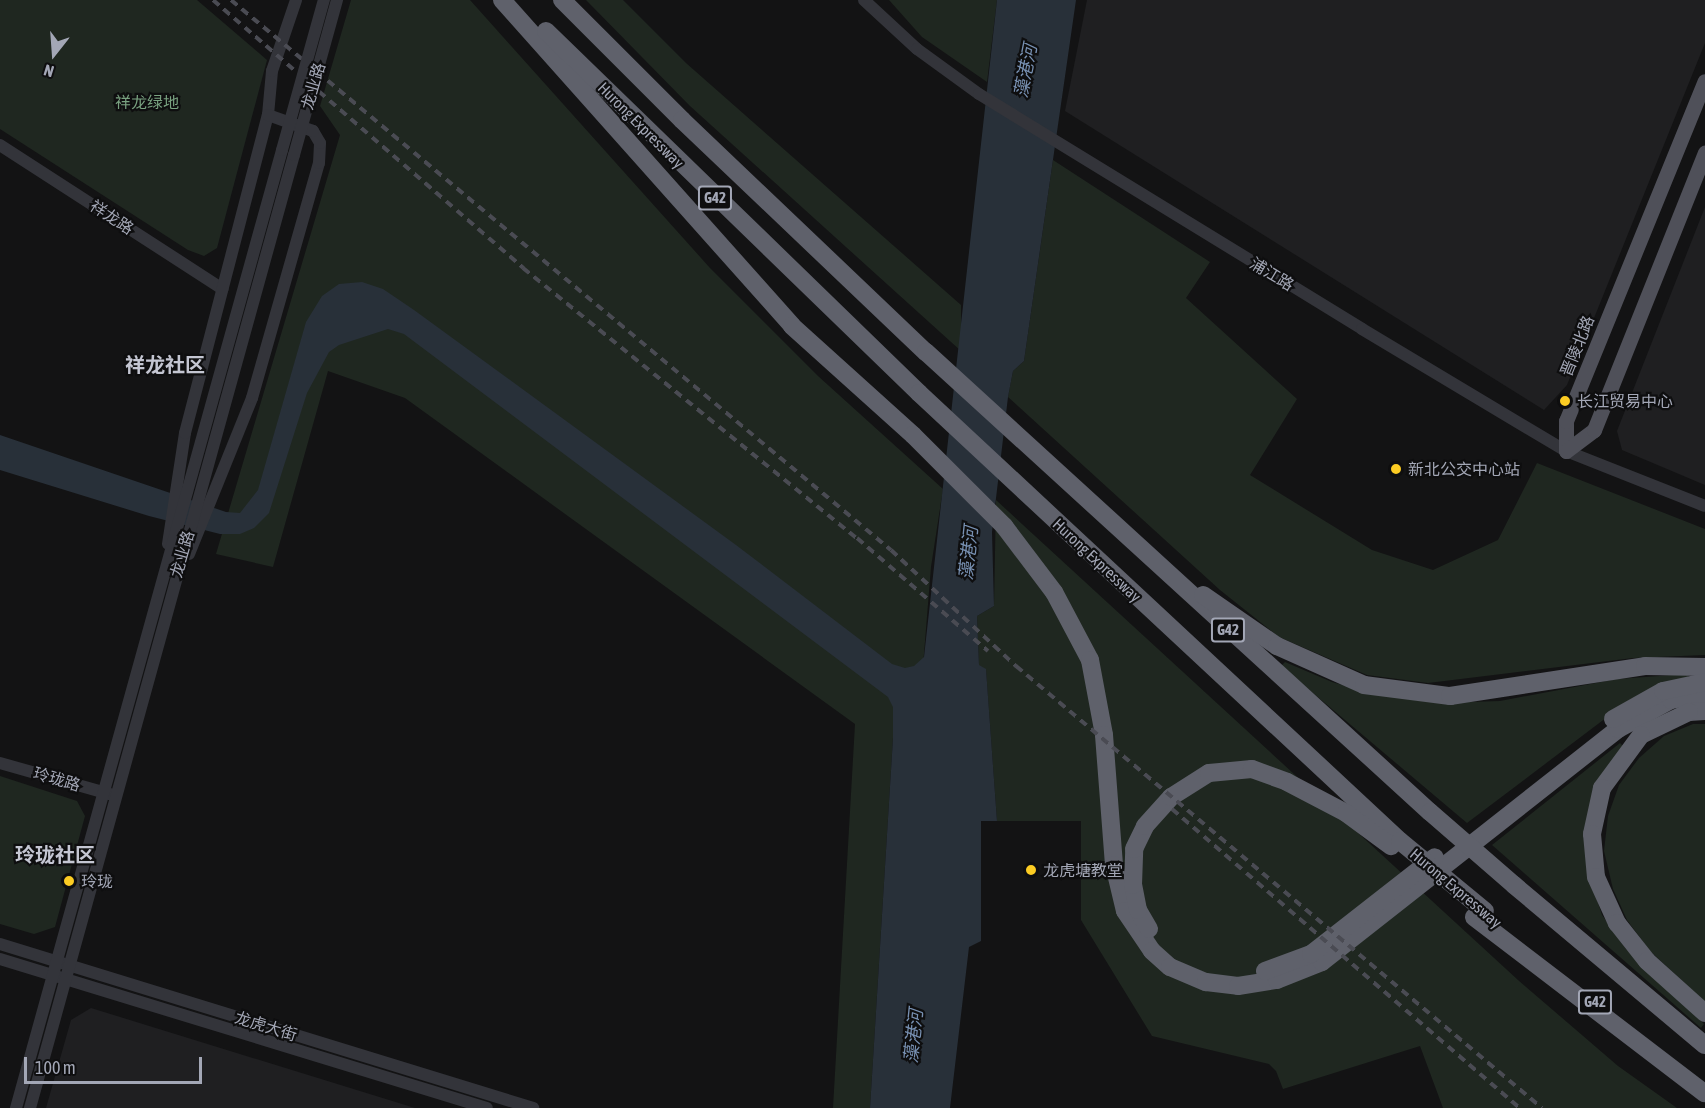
<!DOCTYPE html>
<meta charset="utf-8">
<style>
body{margin:0}
#map{position:relative;width:1705px;height:1108px;overflow:hidden;background:#131314;font-family:"Asap Condensed","Noto Sans SC",sans-serif}
div>[style]{position:absolute}
.built>*{inset:0;background:#1f1f21}
.green>*{inset:0;background:#1f2720}
.water>*{inset:0;background:#283039}
.minor>*{height:12px;margin:-6px;padding:0 6px;transform-origin:6px;border-radius:6px;background:#33343a}
.major>*{height:15px;margin:-7.5px;padding:0 7.5px;transform-origin:7.5px;border-radius:7.5px;background:#4f5059}
.highway>*{height:18px;margin:-9px;padding:0 9px;transform-origin:9px;border-radius:9px;background:#5f616b}
.rail>*{height:4px;margin-top:-2px;transform-origin:0;background:repeating-linear-gradient(90deg,#4a4b53 0 8px,transparent 0 14px)}
.minor-bridge>*{height:12px;margin:-6px;padding:0 6px;transform-origin:6px;border-radius:6px;background:#33343a}
.highway-bridge>*{height:18px;margin:-9px;padding:0 9px;transform-origin:9px;border-radius:9px;background:#5f616b}
.dots>*{width:16px;height:16px;translate:-50% -50%;box-sizing:border-box;border:3px solid #0e0e0f;border-radius:50%}
span{translate:-50% -50%;white-space:nowrap;text-align:center;line-height:1.15;-webkit-text-stroke:4.5px #0e0e0f;paint-order:stroke}
.shield-label span{padding:2px 4px;background:#0e0e0f;border:2px solid;border-radius:4px;-webkit-text-stroke-width:0}
.shield-label{font-size:15px;color:#a3a7b6;font-weight:700}
.street-label{font-size:16px;color:#a3a7b6}
.park-label{font-size:16px;color:#79a280}
.poi-label{font-size:16px;color:#a3a7b6}
.left{translate:0 -50%;text-align:left}
.water-label{font-size:18px;color:#7891b3;font-style:italic}
.quarter-label{font-size:20px;color:#c4c6d2;font-weight:700}
.north{position:absolute;left:24px;top:24px;width:60px;height:60px;-webkit-text-stroke:4px #0e0e0f;paint-order:stroke;rotate:197deg;font-size:16px;font-weight:700;line-height:24px;text-align:center;color:#a3a7b6}
.north::after{content:'';display:block;margin:auto;width:21px;height:27px;background:#a3a7b6;clip-path:polygon(50% 0,100% 100%,50% 72%,0 100%)}
.scale{position:absolute;left:24px;top:1057px;width:178px;height:27px;box-sizing:border-box;border:3px solid #a3a7b6;border-top:0;padding-left:8px;font-size:18px;line-height:21px;white-space:nowrap;color:#a3a7b6;-webkit-text-stroke:4px #0e0e0f;paint-order:stroke}
</style>
<div id="map">
<div class="built">
<div style="clip-path:polygon(1087px 0,1705px 0,1705px 43px,1567px 385px,1544px 410px,1065px 111px)"></div>
<div style="clip-path:polygon(1705px 207px,1705px 485px,1622px 450px,1617px 431px)"></div>
<div style="clip-path:polygon(91px 1008px,415px 1108px,46px 1108px,71px 1020px)"></div>
</div>
<div class="green">
<div style="clip-path:polygon(0 0,197px 0,267px 60px,217px 248px,204px 256px,188px 250px,0 129px)"></div>
<div style="clip-path:polygon(351px 0,470px 0,710px 268px,818px 376px,943px 489px,931px 567px,917px 740px,893px 738px,870px 1108px,833px 1108px,855px 724px,405px 398px,328px 371px,273px 567px,216px 554px,340px 135px,320px 106px)"></div>
<div style="clip-path:polygon(586px 0,623px 0,686px 63px,961px 305px,961px 351px,690px 106px)"></div>
<div style="clip-path:polygon(889px 0,997px 0,987px 82px,922px 37px)"></div>
<div style="clip-path:polygon(1053px 160px,1210px 262px,1186px 298px,1297px 399px,1250px 475px,1372px 550px,1433px 570px,1498px 540px,1537px 463px,1705px 529px,1705px 655px,1633px 658px,1428px 683px,1367px 675px,1279px 637px,1220px 590px,1008px 397px,1013px 371px,1024px 361px)"></div>
<div style="clip-path:polygon(996px 500px,1518px 980px,1618px 1066px,1677px 1108px,1443px 1108px,1420px 1046px,1283px 1089px,1276px 1071px,1269px 1064px,1152px 1036px,1081px 920px,1081px 821px,997px 821px,986px 670px,979px 666px,977px 616px,994px 606px)"></div>
<div style="clip-path:polygon(1285px 662px,1332px 682px,1377px 695px,1438px 703px,1500px 701px,1617px 679px,1687px 674px,1689px 678px,1631px 699px,1467px 823px,1281px 666px)"></div>
<div style="clip-path:polygon(1693px 724px,1705px 724px,1705px 1002px,1650px 951px,1627px 920px,1613px 889px,1604px 851px,1608px 816px,1619px 785px,1639px 758px,1664px 736px)"></div>
<div style="clip-path:polygon(1620px 743px,1624px 747px,1600px 777px,1590px 878px,1602px 915px,1626px 949px,1704px 1024px,1701px 1028px,1492px 845px)"></div>
<div style="clip-path:polygon(0 776px,77px 801px,85px 816px,55px 927px,34px 934px,0 924px)"></div>
</div>
<div class="water">
<div style="clip-path:polygon(997px 0,1076px 0,1024px 361px,1013px 371px,1008px 397px,992px 532px,994px 606px,977px 616px,979px 665px,986px 669px,997px 821px,981px 821px,981px 941px,969px 947px,950px 1108px,870px 1108px,893px 738px,893px 707px,888px 697px,404px 334px,388px 329px,339px 345px,329px 352px,307px 393px,269px 513px,254px 528px,240px 534px,220px 534px,149px 516px,0 470px,0 435px,226px 512px,240px 513px,258px 490px,306px 322px,322px 296px,339px 284px,362px 282px,383px 289px,414px 310px,736px 545px,892px 664px,905px 668px,914px 666px,924px 657px)"></div>
</div>
<div class="minor">
<div style="left:864px;top:0;width:72px;rotate:42.8deg"></div>
<div style="left:917px;top:49px;width:77px;rotate:36deg"></div>
<div style="left:979px;top:94px;width:449px;rotate:31.5deg"></div>
<div style="left:1362px;top:329px;width:238px;rotate:30.9deg"></div>
<div style="left:1566px;top:451px;width:149px;rotate:21.6deg"></div>
<div style="left:0;top:145px;width:265px;rotate:32.9deg"></div>
<div style="left:168px;top:544px;width:112px;rotate:-81.3deg"></div>
<div style="left:185px;top:433px;width:329px;rotate:-75.4deg"></div>
<div style="left:268px;top:115px;width:44px;rotate:-84.8deg"></div>
<div style="left:272px;top:71px;width:75px;rotate:-71.3deg"></div>
<div style="left:189px;top:554px;width:168px;rotate:-68deg"></div>
<div style="left:252px;top:398px;width:244px;rotate:-74.1deg"></div>
<div style="left:319px;top:163px;width:20px;rotate:-87deg"></div>
<div style="left:320px;top:143px;width:14px;rotate:-120deg"></div>
<div style="left:313px;top:131px;width:48px;rotate:-160.4deg"></div>
<div style="left:0;top:763px;width:117px;rotate:15.8deg"></div>
<div style="left:0;top:944px;width:558px;rotate:17.1deg"></div>
<div style="left:0;top:959px;width:509px;rotate:17.01deg"></div>
<div style="left:16px;top:1108px;width:994px;rotate:-74.48deg"></div>
<div style="left:30px;top:1108px;width:989px;rotate:-74.52deg"></div>
</div>
<div class="major">
<div style="left:1566px;top:451px;width:30px;rotate:-90deg"></div>
<div style="left:1566px;top:421px;width:367px;rotate:-67.8deg"></div>
<div style="left:1566px;top:451px;width:35px;rotate:-37deg"></div>
<div style="left:1594px;top:430px;width:299px;rotate:-68.2deg"></div>
</div>
<div class="highway">
<div style="left:502px;top:0;width:436px;rotate:48.3deg"></div>
<div style="left:792px;top:326px;width:163px;rotate:42deg"></div>
<div style="left:913px;top:435px;width:129px;rotate:45deg"></div>
<div style="left:1004px;top:526px;width:83px;rotate:52.9deg"></div>
<div style="left:1054px;top:592px;width:77px;rotate:62.1deg"></div>
<div style="left:1090px;top:660px;width:76px;rotate:79.4deg"></div>
<div style="left:1104px;top:735px;width:130px;rotate:85.6deg"></div>
<div style="left:1114px;top:865px;width:47px;rotate:76.6deg"></div>
<div style="left:1125px;top:911px;width:48px;rotate:56deg"></div>
<div style="left:1152px;top:951px;width:24px;rotate:42deg"></div>
<div style="left:1170px;top:967px;width:39px;rotate:23deg"></div>
<div style="left:1206px;top:982px;width:32px;rotate:7deg"></div>
<div style="left:1238px;top:986px;width:39px;rotate:-9deg"></div>
<div style="left:1277px;top:980px;width:48px;rotate:-21.8deg"></div>
<div style="left:1322px;top:962px;width:377px;rotate:-38.2deg"></div>
<div style="left:1618px;top:729px;width:60px;rotate:-28.7deg"></div>
<div style="left:1671px;top:700px;width:35px;rotate:-10deg"></div>
<div style="left:562px;top:0;width:170px;rotate:45deg"></div>
<div style="left:682px;top:120px;width:337px;rotate:43.6deg"></div>
<div style="left:926px;top:352px;width:682px;rotate:42.39deg"></div>
<div style="left:546px;top:31px;width:520px;rotate:44.14deg"></div>
<div style="left:919px;top:393px;width:657px;rotate:42.97deg"></div>
<div style="left:1203px;top:595px;width:90px;rotate:34.6deg"></div>
<div style="left:1277px;top:646px;width:95px;rotate:24.1deg"></div>
<div style="left:1364px;top:685px;width:87px;rotate:7.3deg"></div>
<div style="left:1450px;top:696px;width:197px;rotate:-8.7deg"></div>
<div style="left:1645px;top:666px;width:60px;rotate:1deg"></div>
<div style="left:1705px;top:711px;width:16px;rotate:176deg"></div>
<div style="left:1689px;top:712px;width:53px;rotate:154.4deg"></div>
<div style="left:1641px;top:735px;width:66px;rotate:126.3deg"></div>
<div style="left:1602px;top:788px;width:47px;rotate:102.3deg"></div>
<div style="left:1592px;top:834px;width:43px;rotate:84.7deg"></div>
<div style="left:1596px;top:877px;width:51px;rotate:65.5deg"></div>
<div style="left:1617px;top:923px;width:48px;rotate:51.7deg"></div>
<div style="left:1647px;top:961px;width:78px;rotate:41.9deg"></div>
<div style="left:1613px;top:719px;width:57px;rotate:-29.2deg"></div>
<div style="left:1663px;top:691px;width:43px;rotate:-12.1deg"></div>
<div style="left:1514px;top:885px;width:249px;rotate:40deg"></div>
<div style="left:1474px;top:917px;width:290px;rotate:37.4deg"></div>
<div style="left:1149px;top:929px;width:22px;rotate:-120deg"></div>
<div style="left:1138px;top:910px;width:25px;rotate:-101deg"></div>
<div style="left:1133px;top:885px;width:36px;rotate:-88deg"></div>
<div style="left:1134px;top:849px;width:25px;rotate:-64deg"></div>
<div style="left:1145px;top:826px;width:39px;rotate:-48deg"></div>
<div style="left:1171px;top:797px;width:45px;rotate:-32.3deg"></div>
<div style="left:1209px;top:773px;width:43px;rotate:-5.3deg"></div>
<div style="left:1252px;top:769px;width:37px;rotate:20deg"></div>
<div style="left:1287px;top:782px;width:67px;rotate:27.7deg"></div>
<div style="left:1346px;top:813px;width:56px;rotate:36.3deg"></div>
<div style="left:1265px;top:971px;width:49px;rotate:-20.3deg"></div>
<div style="left:1311px;top:954px;width:157px;rotate:-38deg"></div>
</div>
<div class="rail">
<div style="left:213px;top:0;width:410px;rotate:40.8deg"></div>
<div style="left:523px;top:268px;width:429px;rotate:39deg"></div>
<div style="left:857px;top:538px;width:173px;rotate:40.8deg"></div>
<div style="left:231px;top:0;width:859px;rotate:39.81deg"></div>
<div style="left:891px;top:550px;width:171px;rotate:42.9deg"></div>
<div style="left:1016px;top:666px;width:687px;rotate:40.04deg"></div>
<div style="left:1172px;top:809px;width:459px;rotate:40.7deg"></div>
</div>
<div class="minor-bridge">
<div style="left:282px;top:150px;width:156px;rotate:-74.4deg"></div>
<div style="left:294px;top:155px;width:161px;rotate:-74.5deg"></div>
</div>
<div class="highway-bridge">
<div style="left:1430px;top:812px;width:111px;rotate:41deg"></div>
<div style="left:1400px;top:841px;width:110px;rotate:39.5deg"></div>
</div>
<div class="dots">
<div style="left:1565px;top:401px;background:#fccc23"></div>
<div style="left:1396px;top:469px;background:#fccc23"></div>
<div style="left:1031px;top:870px;background:#fccc23"></div>
<div style="left:69px;top:881px;background:#fccc23"></div>
</div>
<div class="shield-label">
<span style="left:715px;top:198px">G42</span>
<span style="left:1228px;top:630px">G42</span>
<span style="left:1595px;top:1002px">G42</span>
</div>
<div class="street-label">
<span style="left:313px;top:86px;rotate:-74deg">龙业路</span>
<span style="left:641px;top:125px;rotate:45deg">Hurong Expressway</span>
<span style="left:112px;top:217px;rotate:33deg">祥龙路</span>
<span style="left:1272px;top:274px;rotate:31deg">浦江路</span>
<span style="left:1577px;top:346px;rotate:-68deg">晋陵北路</span>
<span style="left:182px;top:554px;rotate:-74deg">龙业路</span>
<span style="left:1097px;top:560px;rotate:43deg">Hurong Expressway</span>
<span style="left:57px;top:779px;rotate:16deg">玲珑路</span>
<span style="left:1456px;top:888px;rotate:40deg">Hurong Expressway</span>
<span style="left:266px;top:1026px;rotate:17deg">龙虎大街</span>
</div>
<div class="park-label">
<span style="left:147px;top:102px">祥龙绿地</span>
</div>
<div class="poi-label">
<span class="left" style="left:1577px;top:401px">长江贸易中心</span>
<span class="left" style="left:1408px;top:469px">新北公交中心站</span>
<span class="left" style="left:1043px;top:870px">龙虎塘教堂</span>
<span class="left" style="left:81px;top:881px">玲珑</span>
</div>
<div class="water-label">
<span style="left:1026px;top:71px;rotate:-79deg">藻港河</span>
<span style="left:969px;top:553px;rotate:-84deg">藻港河</span>
<span style="left:914px;top:1036px;rotate:-84deg">藻港河</span>
</div>
<div class="quarter-label">
<span style="left:165px;top:364px">祥龙社区</span>
<span style="left:55px;top:854px">玲珑社区</span>
</div>
<div class="north">N</div>
<div class="scale">100 m</div>
</div>
